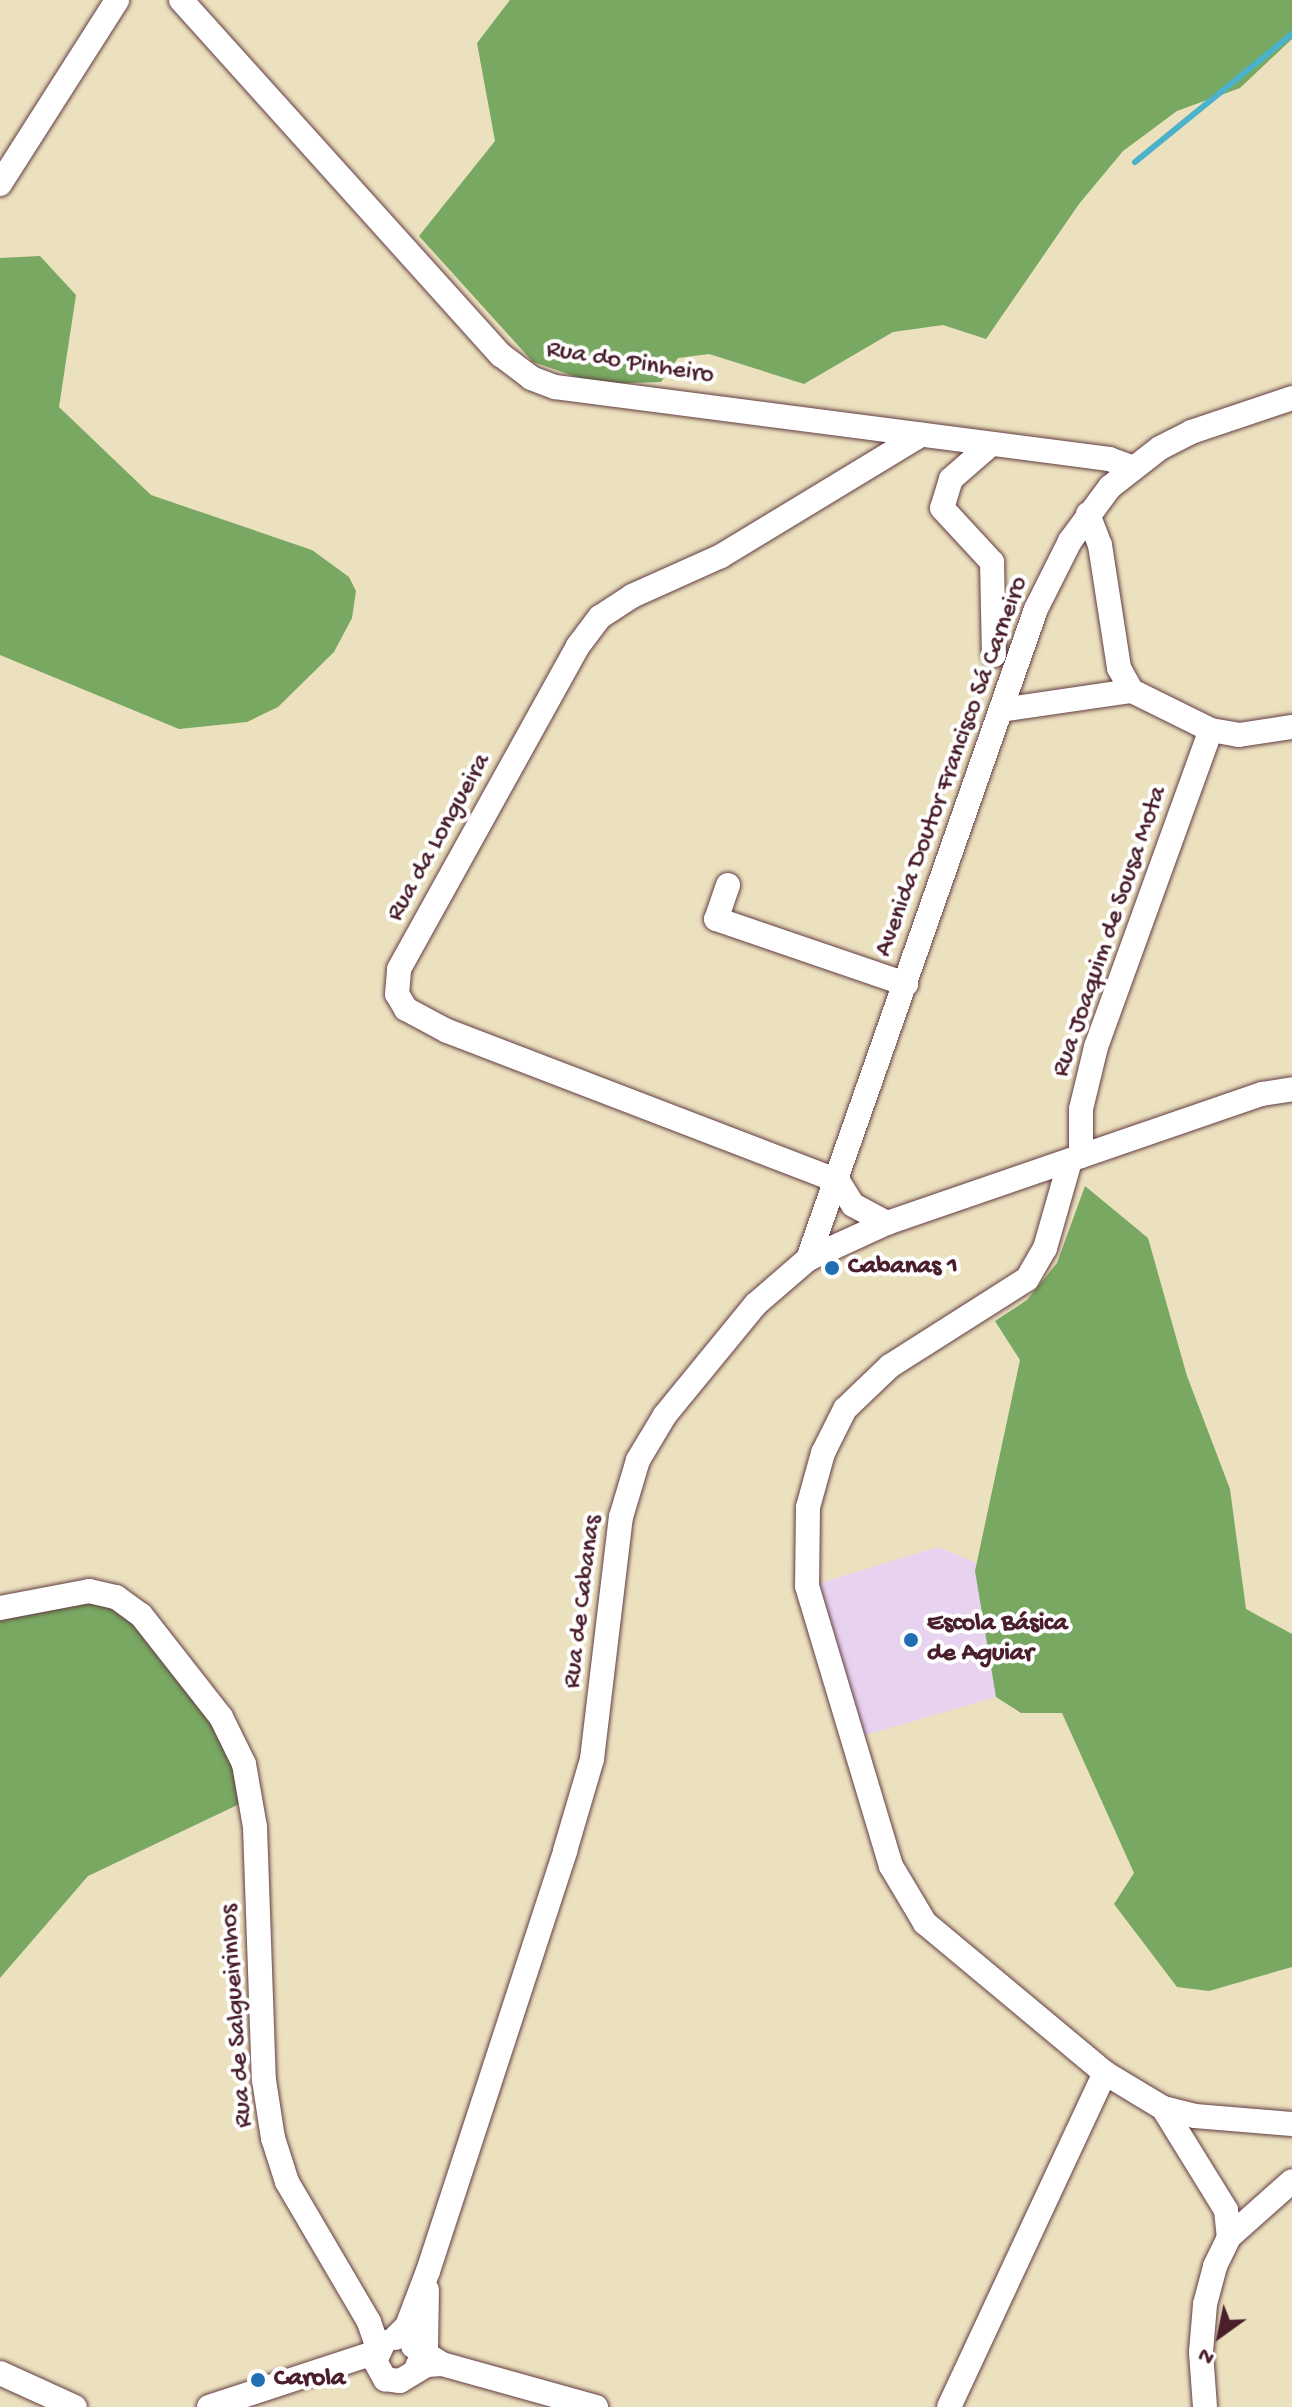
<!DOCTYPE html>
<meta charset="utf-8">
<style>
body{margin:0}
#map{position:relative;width:1292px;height:2407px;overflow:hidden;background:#ece1bf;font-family:"Gochi Hand",sans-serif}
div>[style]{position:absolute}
.built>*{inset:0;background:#e7d2ef}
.forest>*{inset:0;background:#78a862}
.stream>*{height:6px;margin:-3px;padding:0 3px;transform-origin:3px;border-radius:3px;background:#4bb2ca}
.roads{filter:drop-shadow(0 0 2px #623c41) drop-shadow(0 0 2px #623c41)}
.minor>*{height:24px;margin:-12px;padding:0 12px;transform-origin:12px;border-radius:12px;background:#fff}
.dots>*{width:22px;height:22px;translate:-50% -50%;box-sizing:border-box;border:4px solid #fff;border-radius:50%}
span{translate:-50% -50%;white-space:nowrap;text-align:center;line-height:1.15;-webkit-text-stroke:8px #fff;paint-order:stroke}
.street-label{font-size:26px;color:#4a1f2b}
.poi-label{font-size:26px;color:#4a1f2b;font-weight:700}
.left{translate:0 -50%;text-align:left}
.north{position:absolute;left:1180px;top:2295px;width:80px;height:80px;-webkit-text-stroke:6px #fff;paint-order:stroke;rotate:213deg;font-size:22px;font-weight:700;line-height:32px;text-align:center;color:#4a1f2b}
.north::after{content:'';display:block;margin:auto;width:28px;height:36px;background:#4a1f2b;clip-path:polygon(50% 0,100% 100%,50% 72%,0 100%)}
</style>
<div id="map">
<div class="built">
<div style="clip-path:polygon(938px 1547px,977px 1563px,996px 1697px,862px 1736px,820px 1583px)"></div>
</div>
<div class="forest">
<div style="clip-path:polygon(510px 0,1292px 0,1292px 39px,1240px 88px,1177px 111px,1123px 151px,1079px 204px,986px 339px,943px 325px,893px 332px,804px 384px,709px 354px,678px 358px,661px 382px,597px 384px,533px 362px,419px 236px,495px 141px,477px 43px)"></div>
<div style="clip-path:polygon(40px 256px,76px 295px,59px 407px,151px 495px,312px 550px,349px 577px,356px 591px,352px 618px,334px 652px,278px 707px,247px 722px,179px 729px,0 655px,0 258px)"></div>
<div style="clip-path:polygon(1085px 1186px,1148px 1238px,1187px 1376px,1230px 1489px,1246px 1609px,1292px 1634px,1292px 1967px,1209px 1991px,1177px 1987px,1114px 1904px,1134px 1873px,1062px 1713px,1021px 1713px,996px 1697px,975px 1571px,1020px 1360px,995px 1321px,1027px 1300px,1057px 1263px)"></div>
<div style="clip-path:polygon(88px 1599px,127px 1616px,250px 1769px,250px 1799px,88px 1876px,0 1978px,0 1621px)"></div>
</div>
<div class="stream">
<div style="left:1135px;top:162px;width:203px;rotate:-39.2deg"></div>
</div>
<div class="roads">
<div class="minor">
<div style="left:181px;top:0;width:478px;rotate:48deg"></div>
<div style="left:501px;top:355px;width:38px;rotate:37deg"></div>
<div style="left:531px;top:378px;width:26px;rotate:21deg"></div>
<div style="left:555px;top:387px;width:559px;rotate:7.4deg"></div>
<div style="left:1109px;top:459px;width:23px;rotate:20deg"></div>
<div style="left:0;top:184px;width:218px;rotate:-57.5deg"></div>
<div style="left:990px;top:445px;width:52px;rotate:138.9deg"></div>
<div style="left:951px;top:479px;width:30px;rotate:107deg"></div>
<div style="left:942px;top:508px;width:74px;rotate:47.2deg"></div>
<div style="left:992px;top:562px;width:93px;rotate:88.8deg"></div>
<div style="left:1088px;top:514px;width:33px;rotate:69deg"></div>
<div style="left:1100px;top:545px;width:124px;rotate:81.2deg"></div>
<div style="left:1119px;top:668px;width:26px;rotate:61deg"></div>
<div style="left:1132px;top:691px;width:88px;rotate:26.3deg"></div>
<div style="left:1211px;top:730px;width:28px;rotate:10deg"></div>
<div style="left:1239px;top:735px;width:54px;rotate:-8.6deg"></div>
<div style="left:1001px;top:710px;width:132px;rotate:-8.3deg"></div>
<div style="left:728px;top:885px;width:36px;rotate:109deg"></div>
<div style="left:716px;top:919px;width:201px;rotate:18.9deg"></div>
<div style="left:1081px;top:1156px;width:47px;rotate:-90deg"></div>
<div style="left:1081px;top:1109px;width:64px;rotate:-76.4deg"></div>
<div style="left:1096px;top:1047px;width:337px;rotate:-70.1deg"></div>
<div style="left:1070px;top:1161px;width:91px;rotate:106deg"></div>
<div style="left:1045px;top:1248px;width:36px;rotate:120deg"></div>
<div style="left:1027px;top:1279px;width:162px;rotate:147.6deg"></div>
<div style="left:890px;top:1366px;width:62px;rotate:136.3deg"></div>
<div style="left:845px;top:1409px;width:49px;rotate:116.6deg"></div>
<div style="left:823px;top:1453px;width:56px;rotate:105.5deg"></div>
<div style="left:808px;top:1507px;width:79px;rotate:90.7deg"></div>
<div style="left:807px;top:1586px;width:292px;rotate:73.3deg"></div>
<div style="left:891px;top:1866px;width:66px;rotate:59.2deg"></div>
<div style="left:925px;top:1923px;width:234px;rotate:39.8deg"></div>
<div style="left:1105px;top:2073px;width:68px;rotate:31.1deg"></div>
<div style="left:1163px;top:2108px;width:33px;rotate:14deg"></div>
<div style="left:1195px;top:2116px;width:97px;rotate:4.7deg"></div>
<div style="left:887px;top:1223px;width:38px;rotate:-152deg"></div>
<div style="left:853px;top:1205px;width:28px;rotate:-122deg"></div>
<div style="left:838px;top:1181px;width:419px;rotate:-159deg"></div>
<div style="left:447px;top:1031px;width:47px;rotate:-151.8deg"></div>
<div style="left:406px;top:1009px;width:17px;rotate:-121deg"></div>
<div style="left:397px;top:994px;width:25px;rotate:-85deg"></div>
<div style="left:399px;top:969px;width:369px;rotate:-61deg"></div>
<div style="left:578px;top:646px;width:36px;rotate:-53deg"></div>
<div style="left:600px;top:617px;width:38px;rotate:-33deg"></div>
<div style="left:632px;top:596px;width:98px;rotate:-24.2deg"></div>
<div style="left:721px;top:556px;width:234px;rotate:-31.2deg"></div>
<div style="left:808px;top:1259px;width:689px;rotate:-70.67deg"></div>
<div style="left:1036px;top:609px;width:76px;rotate:-63.4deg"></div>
<div style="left:1070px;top:541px;width:67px;rotate:-53.5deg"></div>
<div style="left:1110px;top:487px;width:63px;rotate:-38deg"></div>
<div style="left:1160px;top:448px;width:35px;rotate:-27deg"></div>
<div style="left:1191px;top:432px;width:107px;rotate:-18.6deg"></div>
<div style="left:0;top:1608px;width:91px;rotate:-10.8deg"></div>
<div style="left:89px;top:1591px;width:28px;rotate:13deg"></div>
<div style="left:116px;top:1597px;width:31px;rotate:36deg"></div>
<div style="left:141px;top:1615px;width:130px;rotate:51.9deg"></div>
<div style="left:221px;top:1717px;width:52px;rotate:63.9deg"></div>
<div style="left:244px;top:1764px;width:64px;rotate:80.1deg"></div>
<div style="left:255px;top:1827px;width:253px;rotate:88deg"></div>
<div style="left:264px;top:2080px;width:59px;rotate:81.2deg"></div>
<div style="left:273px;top:2138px;width:46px;rotate:72.3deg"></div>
<div style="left:287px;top:2182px;width:162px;rotate:59.6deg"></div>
<div style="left:369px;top:2322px;width:28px;rotate:71deg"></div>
<div style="left:1163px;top:2108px;width:120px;rotate:58.3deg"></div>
<div style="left:1226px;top:2210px;width:27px;rotate:84deg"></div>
<div style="left:395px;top:2338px;width:17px;rotate:-45deg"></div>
<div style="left:407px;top:2326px;width:59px;rotate:-69.1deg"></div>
<div style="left:428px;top:2271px;width:442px;rotate:-71.9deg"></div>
<div style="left:565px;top:1851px;width:96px;rotate:-73.6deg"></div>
<div style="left:592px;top:1759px;width:244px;rotate:-83.2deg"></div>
<div style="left:621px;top:1517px;width:59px;rotate:-73.4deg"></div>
<div style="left:638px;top:1460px;width:52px;rotate:-59deg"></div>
<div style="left:665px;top:1415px;width:144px;rotate:-50.7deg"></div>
<div style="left:756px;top:1304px;width:69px;rotate:-40.9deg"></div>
<div style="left:808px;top:1259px;width:87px;rotate:-24.5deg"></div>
<div style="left:887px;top:1223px;width:397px;rotate:-19deg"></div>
<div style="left:1262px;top:1094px;width:30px;rotate:-9deg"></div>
<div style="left:384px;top:2342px;width:21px;rotate:115deg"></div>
<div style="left:375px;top:2361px;width:21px;rotate:61deg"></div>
<div style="left:385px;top:2379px;width:15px;rotate:8deg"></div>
<div style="left:400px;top:2381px;width:31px;rotate:-31deg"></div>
<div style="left:427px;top:2365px;width:15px;rotate:-4deg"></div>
<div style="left:413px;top:2346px;width:34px;rotate:32deg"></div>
<div style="left:442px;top:2364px;width:160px;rotate:15.6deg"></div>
<div style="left:417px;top:2367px;width:22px;rotate:-66deg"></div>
<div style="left:426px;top:2347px;width:57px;rotate:-89deg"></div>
<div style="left:0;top:2373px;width:82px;rotate:24.4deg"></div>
<div style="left:209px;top:2407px;width:176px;rotate:-18.2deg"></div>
<div style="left:949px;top:2407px;width:369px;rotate:-65deg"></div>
<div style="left:1205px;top:2407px;width:55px;rotate:-94.2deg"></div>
<div style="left:1201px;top:2352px;width:48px;rotate:-85.2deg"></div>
<div style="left:1205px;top:2304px;width:39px;rotate:-75deg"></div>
<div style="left:1215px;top:2266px;width:32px;rotate:-64deg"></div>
<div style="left:1229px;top:2237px;width:84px;rotate:-41.6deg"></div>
</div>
</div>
<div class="dots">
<div style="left:832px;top:1268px;background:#1f6fb2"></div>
<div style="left:911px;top:1640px;background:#1f6fb2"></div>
<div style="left:258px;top:2380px;background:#1f6fb2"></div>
</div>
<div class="street-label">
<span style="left:630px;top:364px;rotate:9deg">Rua do Pinheiro</span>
<span style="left:953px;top:767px;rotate:-70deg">Avenida Doutor Francisco Sá Carneiro</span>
<span style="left:440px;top:838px;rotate:-61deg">Rua da Longueira</span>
<span style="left:1111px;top:932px;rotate:-71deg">Rua Joaquim de Sousa Mota</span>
<span style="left:584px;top:1602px;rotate:-83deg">Rua de Cabanas</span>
<span style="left:238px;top:2016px;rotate:-94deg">Rua de Salgueirinhos</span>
</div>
<div class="poi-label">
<span class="left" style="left:848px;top:1268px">Cabanas 1</span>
<span class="left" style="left:927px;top:1640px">Escola Básica<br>de Aguiar</span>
<span class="left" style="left:274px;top:2380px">Carola</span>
</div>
<div class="north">N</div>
</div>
